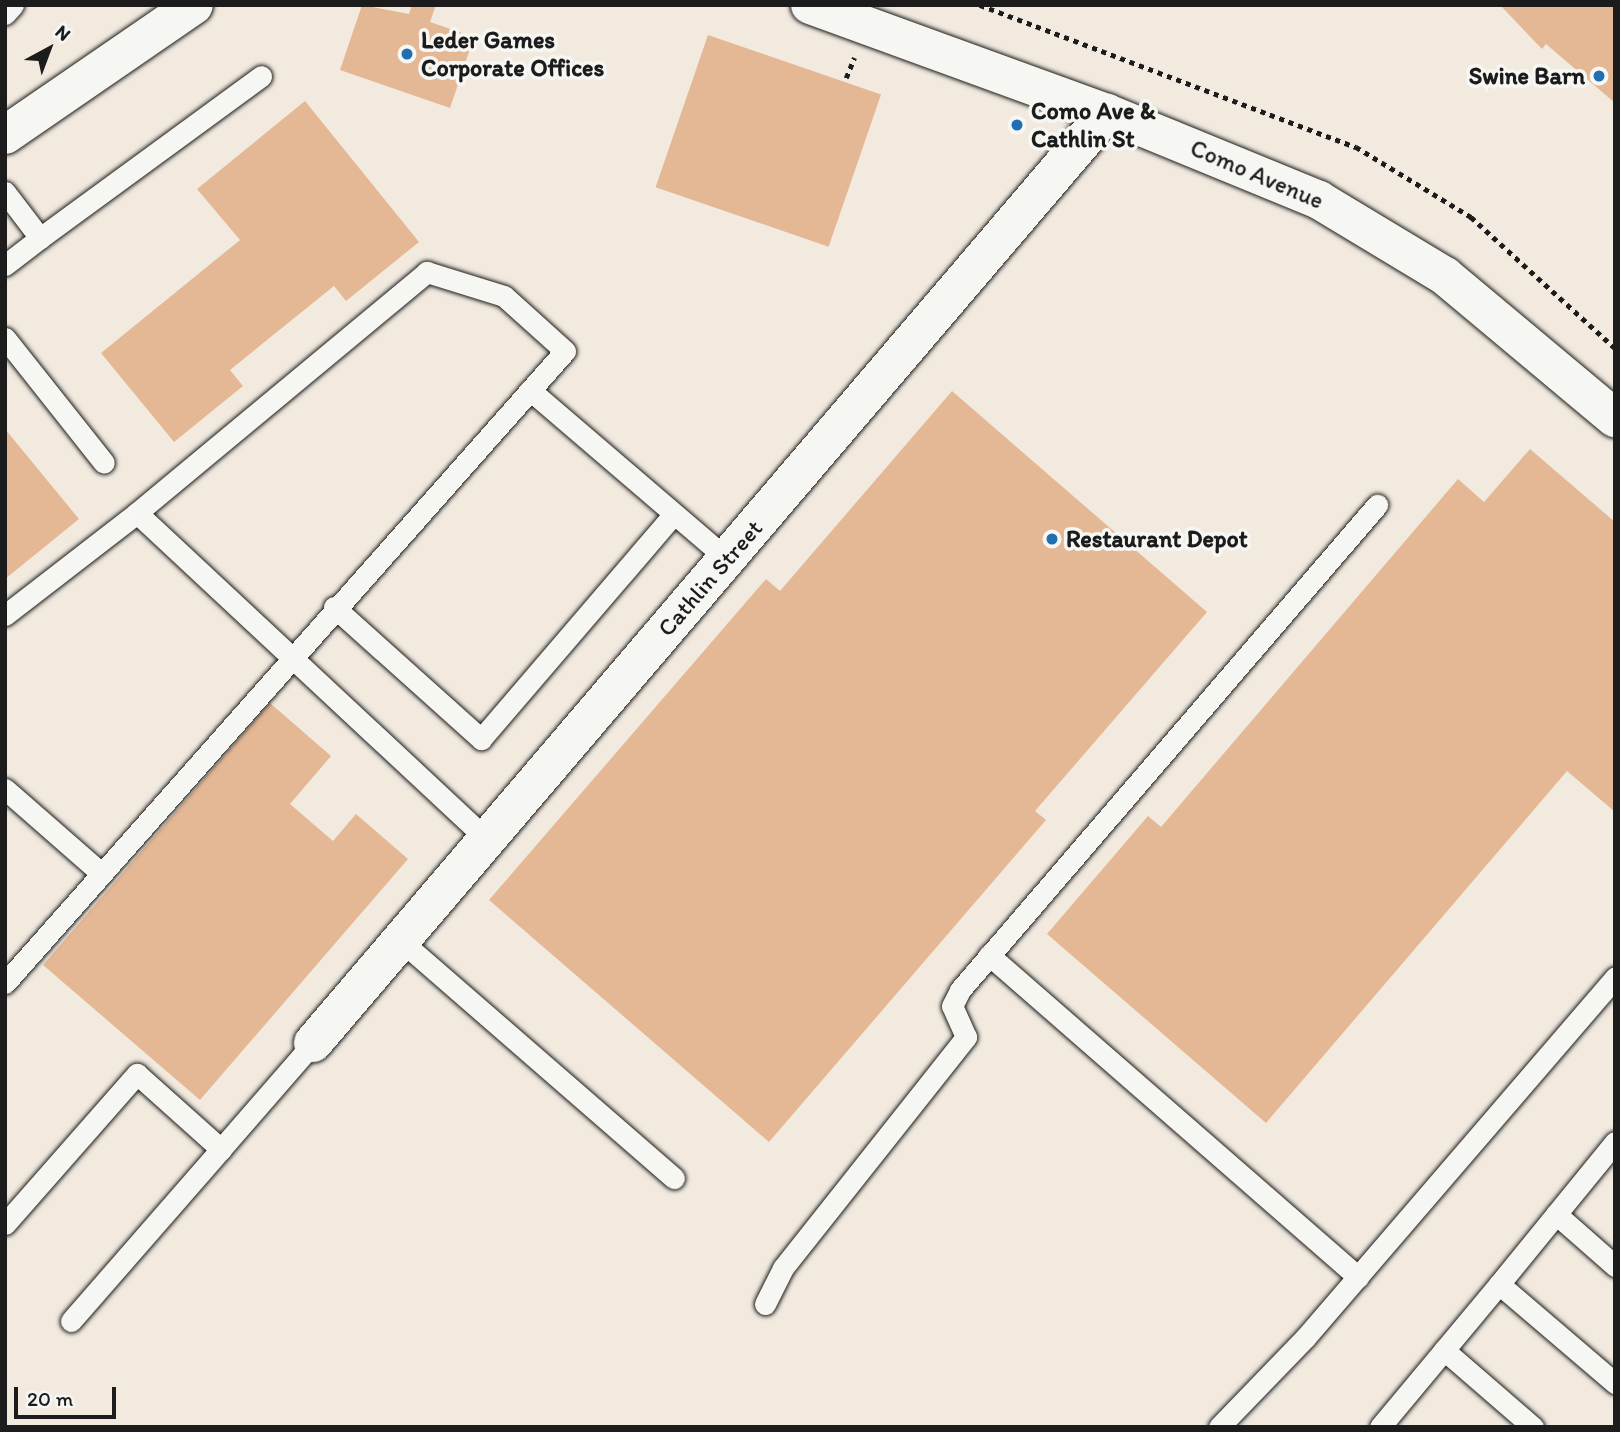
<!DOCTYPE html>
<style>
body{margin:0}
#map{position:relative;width:1620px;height:1432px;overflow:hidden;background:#f2eadf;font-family:Itim,sans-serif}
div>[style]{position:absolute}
.building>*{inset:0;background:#e4b895;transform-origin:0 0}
.path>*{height:4.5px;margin-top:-2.25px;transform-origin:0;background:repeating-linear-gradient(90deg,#1c1c1c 0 5px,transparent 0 10px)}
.roads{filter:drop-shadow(0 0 2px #1c1c1c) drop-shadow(0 0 2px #1c1c1c)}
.service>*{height:21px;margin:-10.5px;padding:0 10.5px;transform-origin:10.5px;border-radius:10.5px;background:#f6f6f2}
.minor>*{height:38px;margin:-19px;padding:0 19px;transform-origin:19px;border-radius:19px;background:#f6f6f2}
.secondary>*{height:38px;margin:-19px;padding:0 19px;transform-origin:19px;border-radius:19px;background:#f6f6f2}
.dots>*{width:19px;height:19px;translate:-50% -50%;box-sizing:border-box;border:4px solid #f6f6f2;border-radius:50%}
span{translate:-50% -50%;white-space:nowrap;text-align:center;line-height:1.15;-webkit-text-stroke:7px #f6f6f2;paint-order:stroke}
.poi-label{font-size:24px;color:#1c1c1c;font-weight:700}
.left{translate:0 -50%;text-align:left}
.right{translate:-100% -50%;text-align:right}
.street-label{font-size:24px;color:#1c1c1c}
.frame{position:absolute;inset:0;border:7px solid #1c1c1c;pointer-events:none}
.north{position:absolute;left:14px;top:14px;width:70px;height:70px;-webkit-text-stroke:5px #f6f6f2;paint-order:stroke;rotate:41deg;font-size:19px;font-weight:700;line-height:28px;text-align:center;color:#1c1c1c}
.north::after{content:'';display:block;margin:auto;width:24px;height:32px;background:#1c1c1c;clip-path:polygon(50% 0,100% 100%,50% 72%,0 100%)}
.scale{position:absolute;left:14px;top:1387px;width:102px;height:32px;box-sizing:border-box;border:4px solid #1c1c1c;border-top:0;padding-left:9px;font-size:21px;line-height:24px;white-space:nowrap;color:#1c1c1c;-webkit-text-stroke:5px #f6f6f2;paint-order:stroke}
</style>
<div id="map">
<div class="building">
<div style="clip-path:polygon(362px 5px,409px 14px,412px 5px,436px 5px,430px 22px,474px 37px,450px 108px,340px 70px)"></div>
<div style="clip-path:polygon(1500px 5px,1615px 5px,1615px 103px,1546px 44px,1542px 49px)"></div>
<div style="left:708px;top:35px;width:183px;height:161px;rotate:19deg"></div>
<div style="clip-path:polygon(305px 101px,419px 242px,346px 301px,334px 286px,230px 370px,243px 386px,174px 442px,101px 353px,240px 240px,197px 189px)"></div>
<div style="clip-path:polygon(952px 391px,1207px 612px,1035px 811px,1046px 820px,769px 1142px,489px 900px,766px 579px,780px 591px)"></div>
<div style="clip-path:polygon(5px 429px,79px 519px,5px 579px)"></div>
<div style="clip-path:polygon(1530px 449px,1615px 522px,1615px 812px,1567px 771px,1266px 1123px,1047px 934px,1148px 816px,1161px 827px,1458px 479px,1484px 502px)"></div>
<div style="clip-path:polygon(270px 703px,331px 756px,290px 804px,333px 841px,356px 814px,408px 859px,200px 1100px,43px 965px)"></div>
</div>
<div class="path">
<div style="left:980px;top:5px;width:402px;rotate:20.7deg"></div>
<div style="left:1356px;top:147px;width:135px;rotate:31.3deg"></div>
<div style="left:1471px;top:217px;width:195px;rotate:42.3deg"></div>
<div style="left:846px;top:78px;width:22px;rotate:-68deg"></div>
</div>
<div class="roads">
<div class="service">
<div style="left:5px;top:14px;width:12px;rotate:-48deg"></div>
<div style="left:5px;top:192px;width:58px;rotate:52.7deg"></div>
<div style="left:40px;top:238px;width:274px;rotate:-36.2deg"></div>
<div style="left:5px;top:265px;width:44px;rotate:-37.6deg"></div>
<div style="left:5px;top:338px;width:159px;rotate:51.6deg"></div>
<div style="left:530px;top:390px;width:260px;rotate:40.6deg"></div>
<div style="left:334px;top:607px;width:198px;rotate:41.9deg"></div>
<div style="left:481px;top:739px;width:296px;rotate:-49.4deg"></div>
<div style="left:5px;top:615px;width:167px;rotate:-37.7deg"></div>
<div style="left:137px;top:513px;width:477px;rotate:43deg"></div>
<div style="left:5px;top:789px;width:128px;rotate:41.2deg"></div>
<div style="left:400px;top:940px;width:363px;rotate:41deg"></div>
<div style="left:989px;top:955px;width:490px;rotate:41.1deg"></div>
<div style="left:5px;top:983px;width:844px;rotate:-48.46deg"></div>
<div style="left:565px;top:351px;width:82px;rotate:-138deg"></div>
<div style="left:504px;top:296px;width:81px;rotate:-162.7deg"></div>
<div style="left:427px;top:272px;width:377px;rotate:140.3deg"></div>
<div style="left:1615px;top:1142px;width:183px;rotate:129.2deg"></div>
<div style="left:1499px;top:1284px;width:153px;rotate:40.5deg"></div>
<div style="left:1556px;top:1214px;width:79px;rotate:41.4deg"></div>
<div style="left:5px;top:1224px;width:200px;rotate:-48.7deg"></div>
<div style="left:137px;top:1074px;width:113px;rotate:41.8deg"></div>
<div style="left:221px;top:1149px;width:140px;rotate:-49deg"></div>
<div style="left:765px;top:1304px;width:40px;rotate:-63.4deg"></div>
<div style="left:783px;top:1268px;width:295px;rotate:-51.6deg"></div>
<div style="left:966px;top:1037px;width:34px;rotate:-114deg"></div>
<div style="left:952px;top:1006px;width:18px;rotate:-63deg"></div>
<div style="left:960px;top:990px;width:640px;rotate:-49.31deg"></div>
<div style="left:71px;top:1321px;width:228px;rotate:-48.9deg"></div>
<div style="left:1444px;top:1350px;width:118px;rotate:40.9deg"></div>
<div style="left:1219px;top:1427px;width:124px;rotate:-46deg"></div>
<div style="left:1305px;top:1338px;width:476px;rotate:-49.3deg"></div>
<div style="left:1380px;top:1427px;width:186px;rotate:-50.2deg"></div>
</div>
<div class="minor">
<div style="left:5px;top:135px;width:229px;rotate:-34.5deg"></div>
<div style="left:313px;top:1043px;width:1223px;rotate:-49.51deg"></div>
</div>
<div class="secondary">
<div style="left:810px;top:5px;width:316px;rotate:20deg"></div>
<div style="left:1107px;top:113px;width:229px;rotate:22.3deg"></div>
<div style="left:1319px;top:200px;width:147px;rotate:31.1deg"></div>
<div style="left:1445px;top:276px;width:222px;rotate:39.9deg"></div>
</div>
</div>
<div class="dots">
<div style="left:407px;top:54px;background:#1f6fb2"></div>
<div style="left:1599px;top:76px;background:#1f6fb2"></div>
<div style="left:1017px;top:125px;background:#1f6fb2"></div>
<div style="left:1052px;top:539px;background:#1f6fb2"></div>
</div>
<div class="poi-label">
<span class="left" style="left:421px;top:54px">Leder Games<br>Corporate Offices</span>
<span class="right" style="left:1585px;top:76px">Swine Barn</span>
<span class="left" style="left:1031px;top:125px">Como Ave &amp;<br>Cathlin St</span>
<span class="left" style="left:1066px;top:539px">Restaurant Depot</span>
</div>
<div class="street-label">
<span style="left:1257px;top:174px;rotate:23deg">Como Avenue</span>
<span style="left:710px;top:578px;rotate:-49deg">Cathlin Street</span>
</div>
<div class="frame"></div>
<div class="north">N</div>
<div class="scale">20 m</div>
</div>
